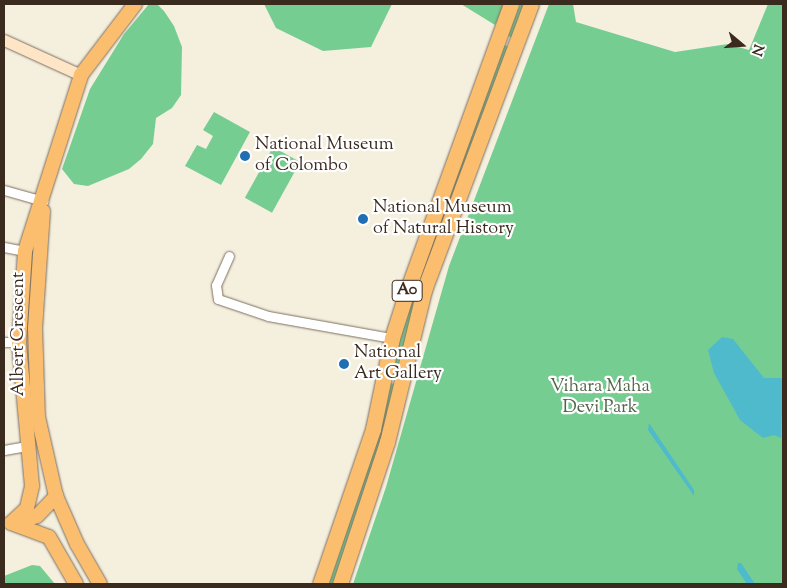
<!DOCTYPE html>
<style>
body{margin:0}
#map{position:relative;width:787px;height:588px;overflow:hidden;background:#f5efde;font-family:"Sorts Mill Goudy",serif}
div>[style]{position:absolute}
.green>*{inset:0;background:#76cd92;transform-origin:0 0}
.water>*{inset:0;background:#4fbacb}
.roads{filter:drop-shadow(0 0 1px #7c6f61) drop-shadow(0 0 1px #7c6f61)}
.street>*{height:9px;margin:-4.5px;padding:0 4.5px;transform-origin:4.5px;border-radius:4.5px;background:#fff}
.secondary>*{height:11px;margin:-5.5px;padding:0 5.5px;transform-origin:5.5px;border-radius:5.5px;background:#fde5c5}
.primary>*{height:14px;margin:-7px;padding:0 7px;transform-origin:7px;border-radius:7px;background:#fbbe6e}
.highway>*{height:15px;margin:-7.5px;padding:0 7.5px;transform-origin:7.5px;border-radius:7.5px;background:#fbbe6e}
.dots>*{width:14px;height:14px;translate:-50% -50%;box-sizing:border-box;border:2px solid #fff;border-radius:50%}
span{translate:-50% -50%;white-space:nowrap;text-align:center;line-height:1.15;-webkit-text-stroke:4.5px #fff;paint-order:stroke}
.shield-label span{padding:1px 4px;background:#fff;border:1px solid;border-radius:4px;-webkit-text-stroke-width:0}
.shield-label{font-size:16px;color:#3b2a1e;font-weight:700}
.poi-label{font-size:18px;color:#3b2a1e}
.left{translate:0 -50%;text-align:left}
.street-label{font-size:18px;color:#3b2a1e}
.park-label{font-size:18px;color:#506347}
.frame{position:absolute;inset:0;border:5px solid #3b2a1e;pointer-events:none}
.north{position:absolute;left:717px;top:20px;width:50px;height:50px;-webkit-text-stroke:4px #fff;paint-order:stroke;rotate:108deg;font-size:14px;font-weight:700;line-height:20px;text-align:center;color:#3b2a1e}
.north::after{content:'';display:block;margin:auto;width:18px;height:22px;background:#3b2a1e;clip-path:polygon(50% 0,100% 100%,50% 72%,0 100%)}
</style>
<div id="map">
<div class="green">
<div style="clip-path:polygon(149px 4px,157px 4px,164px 11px,174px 26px,182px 47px,181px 95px,172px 108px,156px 118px,153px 144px,141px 159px,129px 169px,88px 186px,74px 184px,62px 169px,90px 89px,124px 34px)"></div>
<div style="clip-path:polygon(264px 4px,392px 4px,371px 47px,323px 51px,276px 28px)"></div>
<div style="clip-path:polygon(461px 4px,506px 4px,495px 25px)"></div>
<div style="clip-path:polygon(520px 4px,525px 4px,513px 38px,508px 36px)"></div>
<div style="clip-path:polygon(549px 4px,573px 4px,576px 22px,675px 52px,728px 44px,749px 50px,768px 4px,783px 4px,783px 584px,353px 584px,386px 487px,449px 266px)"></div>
<div style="clip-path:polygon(504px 45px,510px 47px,397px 377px,391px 376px,413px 288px)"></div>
<div style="clip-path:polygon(214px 112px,250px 132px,221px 185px,185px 166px,197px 145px,206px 149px,213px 136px,203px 130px)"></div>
<div style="left:273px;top:147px;width:31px;height:58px;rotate:29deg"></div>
<div style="clip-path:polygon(390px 383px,396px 384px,383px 435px,335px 584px,329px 584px,368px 467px)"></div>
<div style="clip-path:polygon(32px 565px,40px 566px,55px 584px,4px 584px,4px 576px)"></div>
</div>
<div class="water">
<div style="clip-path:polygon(722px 337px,733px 339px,764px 378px,783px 378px,781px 438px,774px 435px,763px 438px,740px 420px,714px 373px,708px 350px)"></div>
<div style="clip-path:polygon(649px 423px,694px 490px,694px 496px,648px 430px)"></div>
<div style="clip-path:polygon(738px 563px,741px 563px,755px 584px,747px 584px,737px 569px)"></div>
</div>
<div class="roads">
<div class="street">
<div style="left:4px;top:190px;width:41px;rotate:15.8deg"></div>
<div style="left:4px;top:247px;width:21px;rotate:11deg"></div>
<div style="left:229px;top:256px;width:32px;rotate:114deg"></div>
<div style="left:216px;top:285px;width:14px;rotate:82deg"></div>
<div style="left:218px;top:299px;width:53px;rotate:18.8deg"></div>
<div style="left:268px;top:316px;width:126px;rotate:10.1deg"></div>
<div style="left:4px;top:342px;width:15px"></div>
<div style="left:4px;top:450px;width:23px;rotate:-10deg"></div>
</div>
<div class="secondary">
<div style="left:4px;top:40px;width:85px;rotate:24.4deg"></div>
</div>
<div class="primary">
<div style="left:43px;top:211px;width:117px;rotate:93.9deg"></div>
<div style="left:35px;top:328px;width:89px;rotate:88.1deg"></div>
<div style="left:38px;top:417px;width:81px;rotate:77.2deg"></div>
<div style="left:56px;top:496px;width:52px;rotate:66.4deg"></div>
<div style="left:77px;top:544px;width:46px;rotate:60.1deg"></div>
<div style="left:11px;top:523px;width:22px;rotate:-43deg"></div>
<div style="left:27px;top:508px;width:23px;rotate:-77deg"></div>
<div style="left:32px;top:486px;width:145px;rotate:-95.2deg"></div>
<div style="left:19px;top:342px;width:91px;rotate:-86.2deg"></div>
<div style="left:25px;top:251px;width:185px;rotate:-72.3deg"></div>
<div style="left:81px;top:75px;width:89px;rotate:-52.7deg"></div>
<div style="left:11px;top:523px;width:40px;rotate:20.2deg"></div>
<div style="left:49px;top:537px;width:54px;rotate:60.1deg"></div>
<div style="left:14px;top:523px;width:24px;rotate:-17deg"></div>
<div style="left:37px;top:516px;width:28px;rotate:-46deg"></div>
</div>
<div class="highway">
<div style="left:320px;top:584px;width:164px;rotate:-71.1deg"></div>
<div style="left:373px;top:429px;width:93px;rotate:-78.2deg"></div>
<div style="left:392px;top:338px;width:49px;rotate:-72.3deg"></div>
<div style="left:407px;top:291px;width:305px;rotate:-70.1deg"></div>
<div style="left:340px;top:584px;width:150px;rotate:-71.7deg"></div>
<div style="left:387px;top:442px;width:156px;rotate:-76.3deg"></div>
<div style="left:424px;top:290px;width:305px;rotate:-69.5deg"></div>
</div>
</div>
<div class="dots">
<div style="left:245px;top:156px;background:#1f6fb2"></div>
<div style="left:363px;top:219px;background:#1f6fb2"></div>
<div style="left:344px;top:364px;background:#1f6fb2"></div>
</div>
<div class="shield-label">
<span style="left:407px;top:291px">A0</span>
</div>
<div class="poi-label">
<span class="left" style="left:255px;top:156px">National Museum<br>of Colombo</span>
<span class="left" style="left:373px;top:219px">National Museum<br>of Natural History</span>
<span class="left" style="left:354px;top:364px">National<br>Art Gallery</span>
</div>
<div class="street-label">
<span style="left:19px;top:334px;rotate:-90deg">Albert Crescent</span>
</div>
<div class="park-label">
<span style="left:600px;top:398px">Vihara Maha<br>Devi Park</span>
</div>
<div class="frame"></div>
<div class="north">N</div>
</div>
